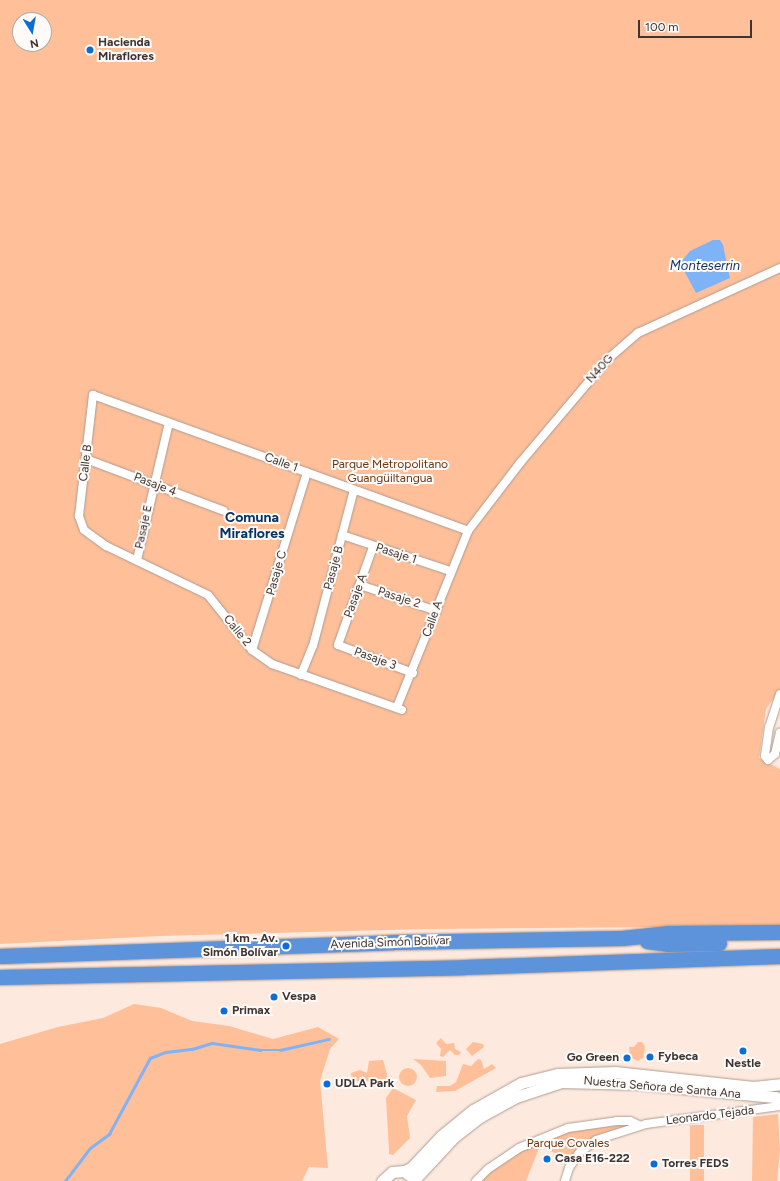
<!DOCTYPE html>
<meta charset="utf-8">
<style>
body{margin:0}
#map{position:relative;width:780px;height:1181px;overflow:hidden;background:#fde9de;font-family:Figtree,sans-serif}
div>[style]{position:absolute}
.green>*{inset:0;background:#ffbf99;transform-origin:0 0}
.round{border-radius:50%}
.water>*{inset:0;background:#7eb3f8}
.stream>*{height:2.5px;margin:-1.25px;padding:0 1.25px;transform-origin:1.25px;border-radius:1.25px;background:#7eb3f8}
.roads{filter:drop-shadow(0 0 1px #ae9c92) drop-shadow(0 0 1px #ae9c92)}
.street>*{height:8px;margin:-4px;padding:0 4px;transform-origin:4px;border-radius:4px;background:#fff}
.secondary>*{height:11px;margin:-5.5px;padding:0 5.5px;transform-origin:5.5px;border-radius:5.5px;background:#fff}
.highway>*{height:15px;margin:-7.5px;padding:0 7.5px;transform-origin:7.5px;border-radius:7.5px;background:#5d93da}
.dots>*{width:11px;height:11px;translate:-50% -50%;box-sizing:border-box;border:2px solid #fefaf8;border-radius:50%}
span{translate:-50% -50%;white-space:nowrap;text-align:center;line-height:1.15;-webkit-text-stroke:4px #fefaf8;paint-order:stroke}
.poi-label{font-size:12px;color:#3d3531;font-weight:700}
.left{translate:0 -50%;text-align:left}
.right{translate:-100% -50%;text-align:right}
.street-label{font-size:12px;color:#3d3531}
.park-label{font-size:12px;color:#6b3714}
.water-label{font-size:13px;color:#10335f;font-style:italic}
.quarter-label{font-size:14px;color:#063264;font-weight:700}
.north{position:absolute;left:12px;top:12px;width:40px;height:40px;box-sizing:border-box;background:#fefaf8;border:1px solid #b1aba8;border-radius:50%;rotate:169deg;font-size:11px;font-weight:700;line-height:16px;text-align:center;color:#3d3531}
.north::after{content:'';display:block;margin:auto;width:14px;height:18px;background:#0a6ed6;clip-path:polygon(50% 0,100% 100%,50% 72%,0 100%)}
.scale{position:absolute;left:638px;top:20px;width:114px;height:18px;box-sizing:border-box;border:2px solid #3d3531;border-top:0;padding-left:5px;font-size:12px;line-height:14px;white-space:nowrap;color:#3d3531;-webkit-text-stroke:3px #fefaf8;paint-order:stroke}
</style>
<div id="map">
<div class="green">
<div style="clip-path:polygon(evenodd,0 0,780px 0,780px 690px,766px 709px,759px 758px,780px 769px,780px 926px,424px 929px,159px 936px,0 944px,0 0,20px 20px,44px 20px,44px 44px,20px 44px,20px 20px)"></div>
<div style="clip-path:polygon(134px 1004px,161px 1008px,192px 1021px,229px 1026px,273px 1039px,318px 1027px,339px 1039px,330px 1049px,320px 1081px,328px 1168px,309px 1167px,302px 1181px,0 1181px,0 1044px,58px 1027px,103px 1018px)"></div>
<div style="clip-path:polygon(441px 1038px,446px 1044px,454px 1043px,455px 1049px,461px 1052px,459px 1055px,455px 1055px,450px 1050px,443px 1057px,440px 1056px,441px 1049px,436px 1043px)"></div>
<div style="clip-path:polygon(473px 1042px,483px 1044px,484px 1047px,472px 1056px,466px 1049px)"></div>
<div style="clip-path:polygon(638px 1042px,642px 1042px,645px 1047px,643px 1058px,638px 1061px,630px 1057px,629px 1047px,634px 1047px)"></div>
<div style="clip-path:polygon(413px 1059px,446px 1061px,446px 1076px,430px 1078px,421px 1065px)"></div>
<div style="clip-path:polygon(478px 1059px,481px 1060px,484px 1069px,492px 1064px,496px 1068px,455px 1091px,436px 1092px,437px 1086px,450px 1086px,456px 1082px,463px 1064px,471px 1066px)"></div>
<div style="clip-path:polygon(383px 1060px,389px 1081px,352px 1081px,351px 1073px,360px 1070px,367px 1073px,369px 1061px)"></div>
<div class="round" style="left:399px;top:1068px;width:18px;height:18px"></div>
<div style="clip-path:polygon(393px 1088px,416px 1100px,407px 1116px,410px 1138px,393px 1155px,389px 1154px,389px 1150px,386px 1098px)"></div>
<div style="clip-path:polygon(778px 1114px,780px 1150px,777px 1181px,752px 1181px,753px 1117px)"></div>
<div style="clip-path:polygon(636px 1122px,596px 1140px,573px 1162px,540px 1146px,526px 1181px,478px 1181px,519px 1148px,568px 1128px)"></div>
<div style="left:704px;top:1125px;width:56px;height:14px;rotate:90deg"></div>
</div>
<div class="water">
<div style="clip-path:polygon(713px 240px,720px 240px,723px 245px,730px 278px,696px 293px,680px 263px,690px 251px)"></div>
</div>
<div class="stream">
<div style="left:65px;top:1181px;width:41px;rotate:-52.9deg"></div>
<div style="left:90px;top:1148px;width:24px;rotate:-36deg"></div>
<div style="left:109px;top:1134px;width:86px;rotate:-61.7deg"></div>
<div style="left:150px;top:1058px;width:17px;rotate:-21deg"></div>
<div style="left:166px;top:1052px;width:26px;rotate:-7deg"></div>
<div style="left:192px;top:1049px;width:21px;rotate:-17deg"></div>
<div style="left:212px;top:1043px;width:49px;rotate:8.1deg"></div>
<div style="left:261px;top:1050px;width:19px"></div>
<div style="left:280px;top:1050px;width:50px;rotate:-12.7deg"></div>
</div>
<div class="roads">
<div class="street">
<div style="left:86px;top:459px;width:147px;rotate:20.6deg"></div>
<div style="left:342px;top:535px;width:114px;rotate:18.4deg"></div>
<div style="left:373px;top:547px;width:104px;rotate:109.7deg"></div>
<div style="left:338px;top:645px;width:80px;rotate:20.5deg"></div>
<div style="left:137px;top:560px;width:141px;rotate:-76.9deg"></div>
<div style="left:360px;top:585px;width:81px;rotate:18.7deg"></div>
<div style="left:252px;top:650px;width:186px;rotate:-72.8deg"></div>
<div style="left:301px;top:675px;width:31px;rotate:-68deg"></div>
<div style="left:313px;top:646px;width:161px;rotate:-75.3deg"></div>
<div style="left:780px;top:694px;width:35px;rotate:108deg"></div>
<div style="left:769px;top:727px;width:29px;rotate:98deg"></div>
<div style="left:765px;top:756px;width:5px;rotate:53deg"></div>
<div style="left:768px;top:760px;width:9px;rotate:-41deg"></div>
<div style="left:775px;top:754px;width:22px;rotate:-77deg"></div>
<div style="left:397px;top:707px;width:190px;rotate:-68deg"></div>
<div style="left:468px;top:531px;width:86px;rotate:-52.6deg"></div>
<div style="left:520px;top:463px;width:136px;rotate:-49.8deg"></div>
<div style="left:608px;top:359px;width:40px;rotate:-41deg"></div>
<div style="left:638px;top:333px;width:156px;rotate:-24.6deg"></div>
<div style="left:402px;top:710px;width:138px;rotate:-160.5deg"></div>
<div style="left:272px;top:664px;width:24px;rotate:-145deg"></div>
<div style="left:252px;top:650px;width:70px;rotate:-128.7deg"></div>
<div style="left:208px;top:595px;width:113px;rotate:-154.3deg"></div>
<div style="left:106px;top:546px;width:27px;rotate:-144deg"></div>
<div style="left:84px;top:530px;width:15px;rotate:-110deg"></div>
<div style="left:79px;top:516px;width:122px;rotate:-83.4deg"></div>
<div style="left:93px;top:395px;width:399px;rotate:19.9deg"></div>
<div style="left:476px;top:1181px;width:17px;rotate:-45deg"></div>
<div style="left:488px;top:1169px;width:37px;rotate:-34deg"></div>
<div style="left:519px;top:1148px;width:53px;rotate:-22.2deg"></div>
<div style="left:568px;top:1128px;width:49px;rotate:-8.1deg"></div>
<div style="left:617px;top:1121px;width:13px"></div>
<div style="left:630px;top:1121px;width:10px;rotate:24deg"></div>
<div style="left:565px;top:1181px;width:14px;rotate:-73deg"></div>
<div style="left:569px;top:1168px;width:18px;rotate:-56deg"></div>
<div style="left:579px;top:1153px;width:21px;rotate:-37deg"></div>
<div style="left:596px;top:1140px;width:52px;rotate:-17.7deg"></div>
<div style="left:646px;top:1124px;width:135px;rotate:-7.7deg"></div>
</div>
<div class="secondary">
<div style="left:404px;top:1171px;width:8px;rotate:-23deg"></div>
<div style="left:411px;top:1168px;width:44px;rotate:-46.8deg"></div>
<div style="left:441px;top:1136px;width:41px;rotate:-39.1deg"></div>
<div style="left:473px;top:1110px;width:55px;rotate:-29.4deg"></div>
<div style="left:521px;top:1083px;width:38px;rotate:-14deg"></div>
<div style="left:558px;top:1074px;width:57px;rotate:-2deg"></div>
<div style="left:615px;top:1072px;width:139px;rotate:6.2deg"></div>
<div style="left:753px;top:1087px;width:27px;rotate:-6deg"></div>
<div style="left:382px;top:1181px;width:13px;rotate:-42deg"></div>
<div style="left:392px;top:1172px;width:12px;rotate:-5deg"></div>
<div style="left:404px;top:1171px;width:6px;rotate:39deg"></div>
<div style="left:413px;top:1181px;width:60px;rotate:-47deg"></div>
<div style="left:454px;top:1137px;width:31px;rotate:-38deg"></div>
<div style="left:478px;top:1118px;width:43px;rotate:-28.9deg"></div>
<div style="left:516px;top:1097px;width:47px;rotate:-18.4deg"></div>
<div style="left:561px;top:1082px;width:79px;rotate:1.5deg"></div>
<div style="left:640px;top:1084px;width:137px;rotate:5.5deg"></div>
</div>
<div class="highway">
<div style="left:647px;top:941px;width:21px;rotate:8deg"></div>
<div style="left:668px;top:944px;width:51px;rotate:-1.1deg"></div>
<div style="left:0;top:956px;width:393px;rotate:-2deg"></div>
<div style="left:393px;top:942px;width:229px;rotate:-1deg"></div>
<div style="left:622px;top:938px;width:47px;rotate:-6.1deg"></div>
<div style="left:669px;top:933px;width:111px;rotate:-0.5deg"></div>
<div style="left:0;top:977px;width:464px;rotate:-1.2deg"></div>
<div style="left:464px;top:967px;width:316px;rotate:-2deg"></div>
</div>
</div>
<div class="dots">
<div style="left:90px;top:50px;background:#0a6ed6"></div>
<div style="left:286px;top:946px;background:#0a6ed6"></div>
<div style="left:274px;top:997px;background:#0a6ed6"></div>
<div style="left:224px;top:1011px;background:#0a6ed6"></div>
<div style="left:743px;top:1051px;background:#0a6ed6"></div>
<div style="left:650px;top:1057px;background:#0a6ed6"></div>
<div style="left:627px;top:1058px;background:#0a6ed6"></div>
<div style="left:327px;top:1084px;background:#0a6ed6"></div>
<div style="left:547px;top:1159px;background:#0a6ed6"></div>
<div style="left:654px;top:1164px;background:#0a6ed6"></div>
</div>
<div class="poi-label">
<span class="left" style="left:98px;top:50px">Hacienda<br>Miraflores</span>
<span class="right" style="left:278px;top:946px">1 km - Av.<br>Simón Bolívar</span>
<span class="left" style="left:282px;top:997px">Vespa</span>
<span class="left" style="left:232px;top:1011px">Primax</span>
<span class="left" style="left:658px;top:1057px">Fybeca</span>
<span class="right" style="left:619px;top:1058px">Go Green</span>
<span style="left:743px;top:1064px">Nestle</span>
<span class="left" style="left:335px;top:1084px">UDLA Park</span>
<span class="left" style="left:555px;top:1159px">Casa E16-222</span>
<span class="left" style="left:662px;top:1164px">Torres FEDS</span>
</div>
<div class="street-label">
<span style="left:600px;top:369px;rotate:-48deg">N40G</span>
<span style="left:86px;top:463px;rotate:-83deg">Calle B</span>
<span style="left:281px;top:463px;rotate:20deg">Calle 1</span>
<span style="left:155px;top:485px;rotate:21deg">Pasaje 4</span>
<span style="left:144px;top:527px;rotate:-78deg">Pasaje E</span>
<span style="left:396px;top:554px;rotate:18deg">Pasaje 1</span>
<span style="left:334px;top:568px;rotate:-75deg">Pasaje B</span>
<span style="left:277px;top:573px;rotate:-74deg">Pasaje C</span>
<span style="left:356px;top:596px;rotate:-70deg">Pasaje A</span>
<span style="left:399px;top:598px;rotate:18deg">Pasaje 2</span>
<span style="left:433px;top:619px;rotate:-70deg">Calle A</span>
<span style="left:237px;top:631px;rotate:51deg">Calle 2</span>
<span style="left:375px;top:659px;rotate:20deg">Pasaje 3</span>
<span style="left:390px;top:943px;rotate:-2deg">Avenida Simón Bolívar</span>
<span style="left:662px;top:1088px;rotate:5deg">Nuestra Señora de Santa Ana</span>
<span style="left:710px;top:1116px;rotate:-7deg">Leonardo Tejada</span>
</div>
<div class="park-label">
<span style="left:390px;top:472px">Parque Metropolitano<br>Guangüiltangua</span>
<span style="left:568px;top:1144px">Parque Covales</span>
</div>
<div class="water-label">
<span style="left:705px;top:266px">Monteserrin</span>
</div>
<div class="quarter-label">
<span style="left:252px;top:526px">Comuna<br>Miraflores</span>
</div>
<div class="north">N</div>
<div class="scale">100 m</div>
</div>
